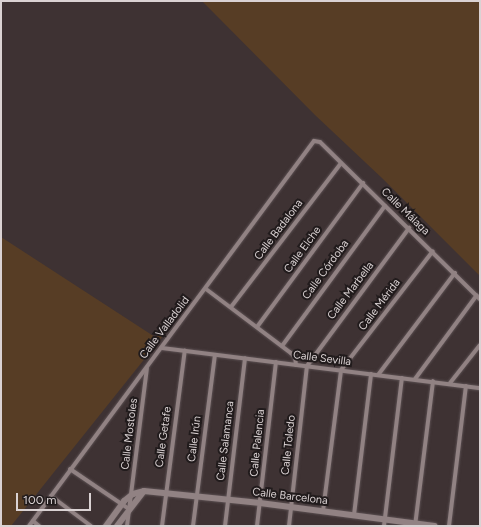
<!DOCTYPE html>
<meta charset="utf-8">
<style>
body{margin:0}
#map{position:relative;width:481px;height:527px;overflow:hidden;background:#3e3233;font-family:Figtree,sans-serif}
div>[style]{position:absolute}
.green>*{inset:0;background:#573d25}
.roads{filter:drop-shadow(0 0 1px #5b5052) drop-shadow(0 0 1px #5b5052)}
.minor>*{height:4px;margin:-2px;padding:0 2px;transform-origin:2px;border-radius:2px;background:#918283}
.tertiary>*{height:6px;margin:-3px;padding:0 3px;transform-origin:3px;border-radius:3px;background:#918283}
span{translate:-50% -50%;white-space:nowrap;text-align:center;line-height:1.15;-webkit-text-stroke:4px #211b1c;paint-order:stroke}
.street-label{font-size:11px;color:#dad2d3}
.frame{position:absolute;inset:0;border:2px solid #dad2d3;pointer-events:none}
.scale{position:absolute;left:16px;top:493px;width:75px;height:18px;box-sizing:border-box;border:2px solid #dad2d3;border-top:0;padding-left:5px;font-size:12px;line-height:14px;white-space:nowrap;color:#dad2d3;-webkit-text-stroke:3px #211b1c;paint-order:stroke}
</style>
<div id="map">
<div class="green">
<div style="clip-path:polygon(202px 1px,480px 1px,480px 276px,383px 179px,315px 115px)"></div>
<div style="clip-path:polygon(1px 237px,155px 337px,166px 332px,11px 526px,1px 526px)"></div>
</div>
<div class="roads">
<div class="minor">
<div style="left:206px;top:289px;width:106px;rotate:37deg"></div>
<div style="left:291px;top:353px;width:6px;rotate:45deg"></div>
<div style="left:295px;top:357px;width:8px;rotate:83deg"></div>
<div style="left:231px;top:307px;width:181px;rotate:-52.6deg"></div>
<div style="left:257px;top:327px;width:179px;rotate:-53.6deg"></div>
<div style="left:282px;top:346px;width:174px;rotate:-53.7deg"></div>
<div style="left:162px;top:348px;width:321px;rotate:7.2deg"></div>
<div style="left:378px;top:375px;width:128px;rotate:-53deg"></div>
<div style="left:415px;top:379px;width:104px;rotate:-53.6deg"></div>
<div style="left:450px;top:383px;width:48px;rotate:-51.7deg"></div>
<div style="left:70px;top:469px;width:71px;rotate:34.1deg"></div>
<div style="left:51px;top:496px;width:50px;rotate:36.9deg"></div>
<div style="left:323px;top:511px;width:142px;rotate:-82.7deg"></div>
<div style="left:341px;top:370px;width:150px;rotate:-52.3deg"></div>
<div style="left:354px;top:515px;width:142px;rotate:-83.1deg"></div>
<div style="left:33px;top:521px;width:8px;rotate:40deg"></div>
<div style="left:29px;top:526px;width:479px;rotate:-53.5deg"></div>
<div style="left:314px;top:141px;width:6px;rotate:9deg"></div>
<div style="left:320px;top:142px;width:224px;rotate:44.5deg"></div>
<div style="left:127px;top:526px;width:159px;rotate:-82.8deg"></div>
<div style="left:162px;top:526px;width:177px;rotate:-82.6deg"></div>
<div style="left:193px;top:526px;width:172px;rotate:-82.7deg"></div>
<div style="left:225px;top:526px;width:169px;rotate:-83.2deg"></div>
<div style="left:257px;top:526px;width:165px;rotate:-83.4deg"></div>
<div style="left:289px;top:526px;width:161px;rotate:-83.6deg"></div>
<div style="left:307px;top:366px;width:172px;rotate:-53.5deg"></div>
<div style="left:384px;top:526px;width:149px;rotate:-83.1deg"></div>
<div style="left:415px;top:526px;width:146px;rotate:-82.9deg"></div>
<div style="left:449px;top:526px;width:141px;rotate:-83.1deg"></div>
</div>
<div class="tertiary">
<div style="left:106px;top:526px;width:31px;rotate:-54deg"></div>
<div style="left:124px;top:501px;width:11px;rotate:-38deg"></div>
<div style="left:133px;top:494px;width:11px;rotate:-15deg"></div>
<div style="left:144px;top:491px;width:117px;rotate:5.9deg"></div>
<div style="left:260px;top:503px;width:176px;rotate:7.5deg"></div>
<div style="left:117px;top:526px;width:44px;rotate:-52.4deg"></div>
</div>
</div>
<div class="street-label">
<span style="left:405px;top:212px;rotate:44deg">Calle Málaga</span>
<span style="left:279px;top:230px;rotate:-53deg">Calle Badalona</span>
<span style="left:303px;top:250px;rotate:-54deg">Calle Elche</span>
<span style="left:326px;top:270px;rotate:-54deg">Calle Córdoba</span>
<span style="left:351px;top:291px;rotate:-53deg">Calle Marbella</span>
<span style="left:380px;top:305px;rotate:-53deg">Calle Mérida</span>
<span style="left:165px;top:328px;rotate:-53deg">Calle Valladolid</span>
<span style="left:322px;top:359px;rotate:7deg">Calle Sevilla</span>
<span style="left:130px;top:434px;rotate:-83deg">Calle Mostoles</span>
<span style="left:164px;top:437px;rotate:-82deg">Calle Getafe</span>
<span style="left:195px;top:439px;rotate:-83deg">Calle Irún</span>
<span style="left:226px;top:441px;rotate:-83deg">Calle Salamanca</span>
<span style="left:258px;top:443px;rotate:-84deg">Calle Palencia</span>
<span style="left:289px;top:445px;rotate:-84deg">Calle Toledo</span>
<span style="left:290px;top:497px;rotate:7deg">Calle Barcelona</span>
</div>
<div class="frame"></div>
<div class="scale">100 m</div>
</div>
